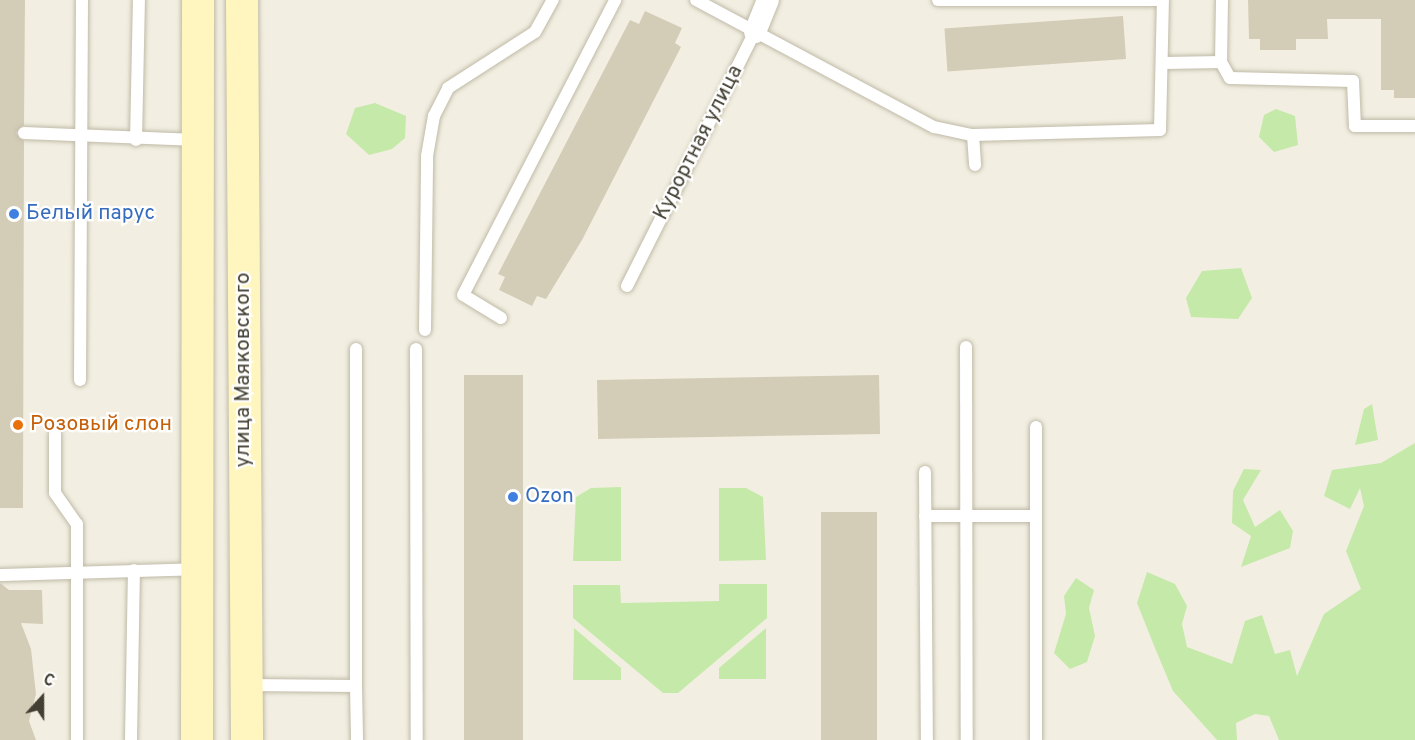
<!DOCTYPE html>
<meta charset="utf-8">
<style>
body{margin:0}
#map{position:relative;width:1415px;height:740px;overflow:hidden;background:#f2efe2;font-family:Overpass,sans-serif}
div>[style]{position:absolute}
.green>*{inset:0;background:#c5e9a8}
.building>*{inset:0;background:#d3ccb7;transform-origin:0 0}
.roads{filter:drop-shadow(0 0 2px #c0baa7) drop-shadow(0 0 2px #c0baa7)}
.lane>*{height:12px;margin:-6px;padding:0 6px;transform-origin:6px;border-radius:6px;background:#fff}
.street>*{height:22px;margin:-11px;padding:0 11px;transform-origin:11px;border-radius:11px;background:#fff}
.secondary>*{height:32px;margin:-16px;padding:0 16px;transform-origin:16px;border-radius:16px;background:#fff6bf}
.dots>*{width:16px;height:16px;translate:-50% -50%;box-sizing:border-box;border:3px solid #fff;border-radius:50%}
span{translate:-50% -50%;white-space:nowrap;text-align:center;line-height:1.15;-webkit-text-stroke:4.5px #fff;paint-order:stroke}
.street-label{font-size:21px;color:#433f32}
.shop-label{font-size:21px;color:#366cbe}
.left{translate:0 -50%;text-align:left}
.food-label{font-size:21px;color:#c56008}
.north{position:absolute;left:12px;top:668px;width:60px;height:60px;-webkit-text-stroke:4px #fff;paint-order:stroke;rotate:21deg;font-size:16px;font-weight:700;line-height:24px;text-align:center;color:#433f32}
.north::after{content:'';display:block;margin:auto;width:21px;height:27px;background:#433f32;clip-path:polygon(50% 0,100% 100%,50% 72%,0 100%)}
</style>
<div id="map">
<div class="green">
<div style="clip-path:polygon(375px 103px,406px 116px,405px 138px,392px 149px,369px 155px,346px 134px,355px 108px)"></div>
<div style="clip-path:polygon(1276px 109px,1295px 116px,1298px 145px,1274px 152px,1259px 137px,1264px 115px)"></div>
<div style="clip-path:polygon(1241px 268px,1252px 298px,1238px 319px,1191px 317px,1186px 298px,1202px 271px)"></div>
<div style="clip-path:polygon(1372px 404px,1378px 440px,1355px 445px,1364px 409px)"></div>
<div style="clip-path:polygon(1415px 443px,1415px 740px,1279px 740px,1269px 716px,1255px 714px,1236px 723px,1237px 740px,1217px 740px,1173px 691px,1155px 648px,1137px 603px,1147px 572px,1175px 584px,1187px 606px,1182px 624px,1187px 647px,1232px 664px,1245px 621px,1262px 615px,1275px 654px,1290px 650px,1297px 676px,1324px 614px,1361px 589px,1346px 551px,1364px 506px,1360px 488px,1350px 509px,1324px 496px,1332px 470px,1381px 463px)"></div>
<div style="clip-path:polygon(1244px 469px,1261px 470px,1243px 500px,1255px 527px,1280px 510px,1293px 531px,1290px 548px,1241px 567px,1251px 536px,1232px 523px,1233px 491px)"></div>
<div style="clip-path:polygon(621px 487px,621px 561px,573px 561px,576px 497px,591px 488px)"></div>
<div style="clip-path:polygon(719px 488px,746px 488px,763px 497px,766px 560px,719px 561px)"></div>
<div style="clip-path:polygon(1076px 578px,1094px 590px,1089px 608px,1095px 636px,1087px 662px,1070px 669px,1054px 653px,1066px 614px,1064px 596px)"></div>
<div style="clip-path:polygon(719px 584px,767px 584px,767px 618px,678px 693px,663px 693px,573px 618px,573px 585px,620px 585px,621px 603px,719px 601px)"></div>
<div style="clip-path:polygon(574px 628px,621px 668px,621px 680px,573px 680px)"></div>
<div style="clip-path:polygon(766px 628px,766px 679px,719px 679px,719px 668px)"></div>
</div>
<div class="building">
<div style="clip-path:polygon(0 0,25px 0,24px 125px,16px 133px,24px 141px,23px 508px,0 508px)"></div>
<div style="clip-path:polygon(1248px 0,1415px 0,1415px 98px,1394px 98px,1394px 90px,1381px 90px,1381px 19px,1327px 19px,1328px 39px,1296px 39px,1296px 50px,1260px 50px,1260px 39px,1249px 39px)"></div>
<div style="clip-path:polygon(645px 11px,682px 28px,675px 43px,681px 47px,582px 240px,546px 299px,537px 296px,532px 306px,499px 290px,505px 277px,498px 274px,630px 20px,639px 24px)"></div>
<div style="left:1123px;top:16px;width:43px;height:179px;rotate:86deg"></div>
<div style="left:523px;top:375px;width:365px;height:59px;rotate:90deg"></div>
<div style="left:879px;top:375px;width:59px;height:282px;rotate:89deg"></div>
<div style="left:821px;top:512px;width:56px;height:228px"></div>
<div style="clip-path:polygon(0 583px,9px 590px,42px 590px,43px 624px,21px 623px,31px 649px,36px 694px,29px 721px,36px 740px,0 740px)"></div>
</div>
<div class="roads">
<div class="lane">
<div style="left:696px;top:0;width:270px;rotate:28.1deg"></div>
<div style="left:934px;top:127px;width:40px;rotate:12deg"></div>
<div style="left:973px;top:135px;width:187px;rotate:-1.5deg"></div>
<div style="left:1160px;top:130px;width:130px;rotate:-88.7deg"></div>
<div style="left:938px;top:0;width:221px"></div>
<div style="left:1222px;top:0;width:62px;rotate:90.9deg"></div>
<div style="left:1221px;top:62px;width:18px;rotate:61deg"></div>
<div style="left:1230px;top:78px;width:123px;rotate:1.4deg"></div>
<div style="left:1353px;top:81px;width:45px;rotate:87.5deg"></div>
<div style="left:1355px;top:126px;width:60px"></div>
<div style="left:1164px;top:63px;width:57px;rotate:-1deg"></div>
<div style="left:24px;top:133px;width:173px;rotate:2.3deg"></div>
<div style="left:973px;top:135px;width:30px;rotate:86deg"></div>
<div style="left:136px;top:140px;width:140px;rotate:-88.8deg"></div>
<div style="left:627px;top:286px;width:284px;rotate:-63.3deg"></div>
<div style="left:501px;top:318px;width:44px;rotate:-148.8deg"></div>
<div style="left:463px;top:295px;width:332px;rotate:-62.7deg"></div>
<div style="left:425px;top:330px;width:174px;rotate:-89.3deg"></div>
<div style="left:427px;top:156px;width:41px;rotate:-80.1deg"></div>
<div style="left:434px;top:116px;width:31px;rotate:-63deg"></div>
<div style="left:448px;top:88px;width:103px;rotate:-32.8deg"></div>
<div style="left:535px;top:32px;width:37px;rotate:-61deg"></div>
<div style="left:966px;top:347px;width:393px;rotate:89.9deg"></div>
<div style="left:416px;top:349px;width:391px;rotate:89.9deg"></div>
<div style="left:80px;top:380px;width:380px;rotate:-89.7deg"></div>
<div style="left:55px;top:434px;width:59px;rotate:90deg"></div>
<div style="left:55px;top:493px;width:38px;rotate:55deg"></div>
<div style="left:77px;top:524px;width:216px;rotate:90deg"></div>
<div style="left:925px;top:472px;width:268px;rotate:89.6deg"></div>
<div style="left:925px;top:516px;width:110px"></div>
<div style="left:0;top:575px;width:197px;rotate:-1.7deg"></div>
<div style="left:248px;top:685px;width:108px;rotate:0.5deg"></div>
<div style="left:356px;top:686px;width:54px;rotate:88.9deg"></div>
<div style="left:356px;top:686px;width:337px;rotate:-90deg"></div>
<div style="left:131px;top:740px;width:170px;rotate:-89deg"></div>
<div style="left:1036px;top:740px;width:313px;rotate:-90deg"></div>
</div>
<div class="street">
<div style="left:755px;top:32px;width:35px;rotate:-68deg"></div>
</div>
<div class="secondary">
<div style="left:242px;top:0;width:740px;rotate:89.61deg"></div>
<div style="left:197px;top:740px;width:740px;rotate:-89.92deg"></div>
</div>
</div>
<div class="dots">
<div style="left:14px;top:214px;background:#3f7fe0"></div>
<div style="left:18px;top:425px;background:#e8710a"></div>
<div style="left:513px;top:497px;background:#3f7fe0"></div>
</div>
<div class="street-label">
<span style="left:699px;top:143px;rotate:-63deg">Курортная улица</span>
<span style="left:244px;top:370px;rotate:-90deg">улица Маяковского</span>
</div>
<div class="shop-label">
<span class="left" style="left:26px;top:214px">Белый парус</span>
<span class="left" style="left:525px;top:497px">Ozon</span>
</div>
<div class="food-label">
<span class="left" style="left:30px;top:425px">Розовый слон</span>
</div>
<div class="north">С</div>
</div>
